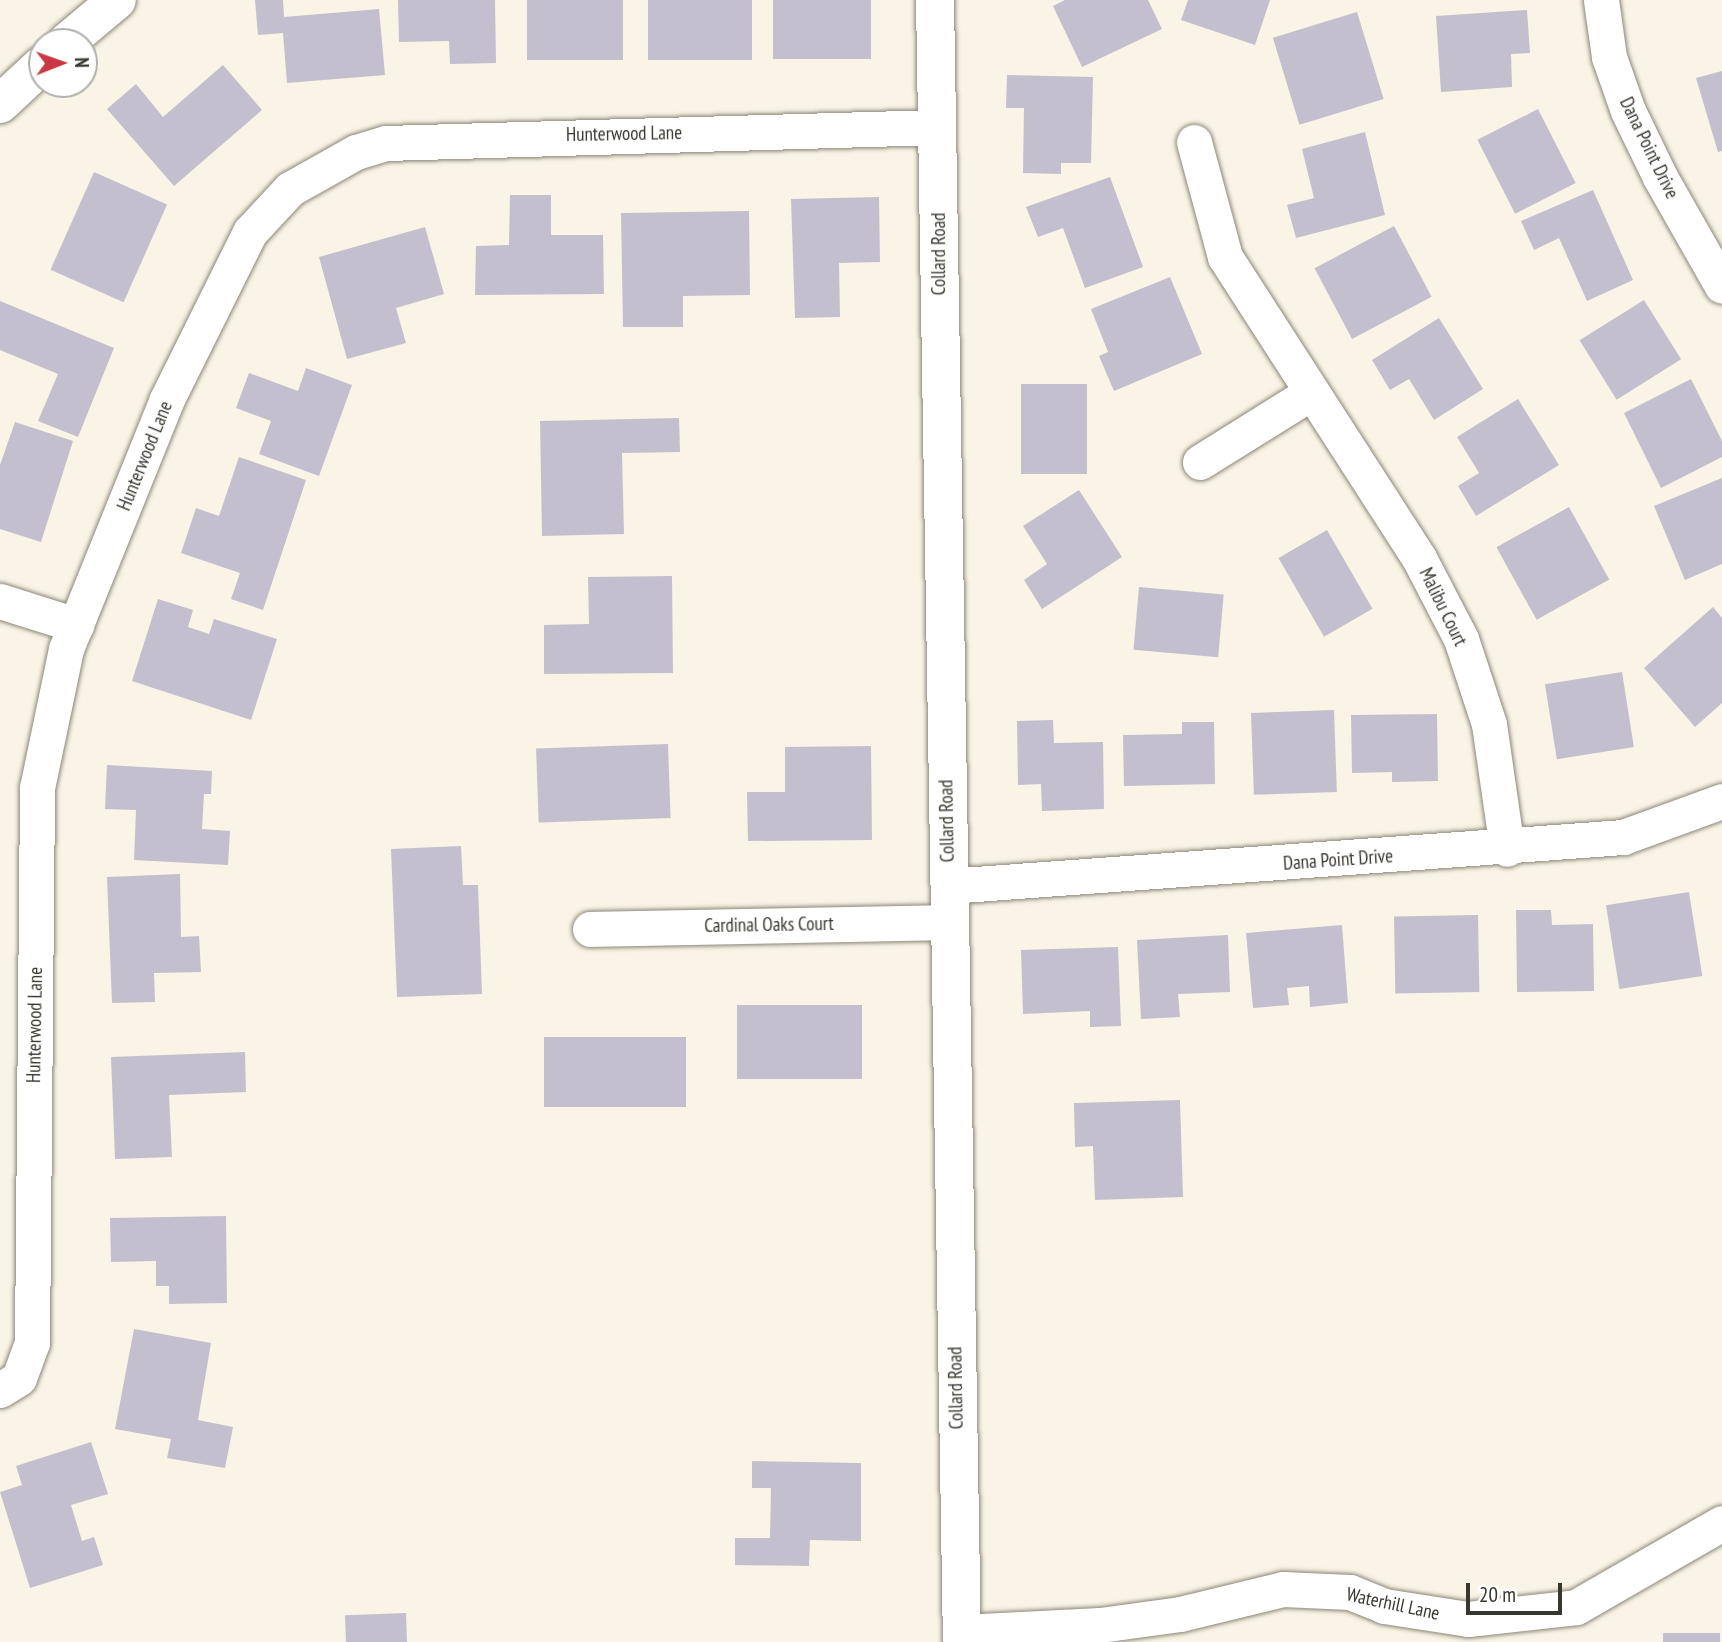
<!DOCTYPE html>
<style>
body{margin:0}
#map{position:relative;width:1722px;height:1642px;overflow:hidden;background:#f9f4e5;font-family:"PT Sans Narrow",sans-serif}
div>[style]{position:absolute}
.building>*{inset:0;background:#c3bfce;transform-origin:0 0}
.roads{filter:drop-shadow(0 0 2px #8b8679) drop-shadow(0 0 2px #8b8679)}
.street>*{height:35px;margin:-17.5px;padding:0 17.5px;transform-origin:17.5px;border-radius:17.5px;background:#fff}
.secondary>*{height:38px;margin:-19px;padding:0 19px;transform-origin:19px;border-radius:19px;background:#fff}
span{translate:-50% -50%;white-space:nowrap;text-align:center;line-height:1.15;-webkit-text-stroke:5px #fff;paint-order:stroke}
.street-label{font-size:19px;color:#383630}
.north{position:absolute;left:28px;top:28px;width:70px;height:70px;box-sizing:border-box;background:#fff;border:2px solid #afafac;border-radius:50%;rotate:89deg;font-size:19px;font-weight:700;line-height:28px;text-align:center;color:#383630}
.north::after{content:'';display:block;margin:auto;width:24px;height:32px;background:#c93944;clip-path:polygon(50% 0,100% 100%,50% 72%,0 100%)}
.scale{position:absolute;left:1466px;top:1583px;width:96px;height:32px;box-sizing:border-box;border:4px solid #383630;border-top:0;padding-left:9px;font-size:21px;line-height:24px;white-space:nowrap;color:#383630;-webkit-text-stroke:5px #fff;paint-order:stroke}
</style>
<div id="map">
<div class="building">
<div style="clip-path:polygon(255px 0,283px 0,284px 17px,379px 9px,385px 75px,287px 83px,283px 33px,258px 35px)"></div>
<div style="clip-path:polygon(398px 0,495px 0,496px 63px,450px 64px,449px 41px,399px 42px)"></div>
<div style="left:527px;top:0;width:96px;height:60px"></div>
<div style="left:648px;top:0;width:104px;height:60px"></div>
<div style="left:773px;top:0;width:98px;height:59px"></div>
<div style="clip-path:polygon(1065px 0,1148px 0,1162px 29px,1082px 67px,1053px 6px)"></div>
<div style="clip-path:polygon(1188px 0,1270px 0,1255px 45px,1181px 20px)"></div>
<div style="clip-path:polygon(1527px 10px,1530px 53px,1511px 54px,1512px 87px,1441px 92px,1436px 16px)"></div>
<div style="left:1357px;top:12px;width:91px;height:88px;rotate:73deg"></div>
<div style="clip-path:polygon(223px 65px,262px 110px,174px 186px,107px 109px,136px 84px,163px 117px)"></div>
<div style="clip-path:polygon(1722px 71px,1722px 151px,1718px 152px,1696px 78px)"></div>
<div style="clip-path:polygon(1007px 75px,1093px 77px,1091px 163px,1061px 163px,1061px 174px,1023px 173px,1024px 108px,1006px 108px)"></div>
<div style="left:1538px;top:109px;width:83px;height:68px;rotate:63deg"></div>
<div style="clip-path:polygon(1365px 132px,1385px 215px,1296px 238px,1287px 205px,1314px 198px,1302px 149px)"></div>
<div style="left:94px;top:172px;width:80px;height:107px;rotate:24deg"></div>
<div style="clip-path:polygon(1110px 177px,1143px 267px,1085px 288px,1063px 228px,1038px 237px,1026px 207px)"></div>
<div style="clip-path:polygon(1593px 190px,1633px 280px,1587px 301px,1559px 238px,1534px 250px,1521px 221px)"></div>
<div style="clip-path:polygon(510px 195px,551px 195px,551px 235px,603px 235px,604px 294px,475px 295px,476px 246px,509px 245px)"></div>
<div style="clip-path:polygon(879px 197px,880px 262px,839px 263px,840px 317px,795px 318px,791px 199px)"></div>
<div style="clip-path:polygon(749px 211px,750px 295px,683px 296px,683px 327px,623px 327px,621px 213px)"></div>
<div style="left:1394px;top:226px;width:80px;height:90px;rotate:62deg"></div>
<div style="clip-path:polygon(425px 227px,444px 294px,396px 308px,406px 343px,347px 359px,319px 257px)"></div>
<div style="clip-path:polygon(1170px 277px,1202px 354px,1114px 391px,1099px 356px,1108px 352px,1091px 309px)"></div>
<div style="left:1644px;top:300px;width:70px;height:76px;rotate:58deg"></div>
<div style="clip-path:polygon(0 301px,114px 348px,78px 437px,38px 421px,58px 374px,0 350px)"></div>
<div style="clip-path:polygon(1439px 318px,1483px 389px,1434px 420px,1409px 379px,1390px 390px,1372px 360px)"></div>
<div style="clip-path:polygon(306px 368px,352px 385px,319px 476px,259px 454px,271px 421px,236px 408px,249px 373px,298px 391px)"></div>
<div style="clip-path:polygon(1691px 379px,1722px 441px,1722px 457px,1661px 488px,1624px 413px)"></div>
<div style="left:1087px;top:384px;width:90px;height:66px;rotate:90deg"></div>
<div style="clip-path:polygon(1518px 399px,1559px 465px,1476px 516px,1458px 486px,1479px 473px,1457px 437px)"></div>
<div style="clip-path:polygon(679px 418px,680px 452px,622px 453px,624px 534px,542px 536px,540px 421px)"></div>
<div style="clip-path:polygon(15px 422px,73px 441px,41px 542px,0 529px,0 465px)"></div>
<div style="clip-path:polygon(239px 457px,306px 480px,263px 610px,231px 599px,240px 573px,181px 553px,196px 508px,219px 516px)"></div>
<div style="clip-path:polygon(1722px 478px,1722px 564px,1685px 580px,1654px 506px)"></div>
<div style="clip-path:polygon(1079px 490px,1122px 557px,1042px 609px,1024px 580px,1047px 564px,1023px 526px)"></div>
<div style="left:1569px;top:507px;width:83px;height:83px;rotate:61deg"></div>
<div style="left:1327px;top:530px;width:91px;height:56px;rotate:60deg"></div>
<div style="clip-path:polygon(672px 576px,673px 673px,544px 674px,544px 625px,589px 624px,588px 577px)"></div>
<div style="left:1139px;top:587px;width:85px;height:63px;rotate:5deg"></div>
<div style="clip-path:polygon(158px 599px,193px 610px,188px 627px,209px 634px,214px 619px,277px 639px,251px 720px,132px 681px)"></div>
<div style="clip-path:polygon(1713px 607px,1722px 618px,1722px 703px,1695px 727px,1644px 668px)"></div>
<div style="left:1622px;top:672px;width:76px;height:78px;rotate:81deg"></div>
<div style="left:1334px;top:710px;width:82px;height:83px;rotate:88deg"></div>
<div style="clip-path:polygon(1437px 714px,1438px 781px,1392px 782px,1392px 772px,1352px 773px,1351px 715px)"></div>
<div style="clip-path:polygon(1053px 720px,1054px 743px,1103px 742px,1104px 809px,1042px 811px,1041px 784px,1018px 785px,1017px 721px)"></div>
<div style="clip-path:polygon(1182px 722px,1214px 722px,1215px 784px,1124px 786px,1123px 735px,1182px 734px)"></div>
<div style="left:668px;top:744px;width:74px;height:132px;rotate:88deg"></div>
<div style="clip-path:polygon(871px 746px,872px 840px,748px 841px,747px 792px,785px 792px,785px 747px)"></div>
<div style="clip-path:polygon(107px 765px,212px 771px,211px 794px,204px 794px,202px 829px,230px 831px,228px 865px,134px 860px,136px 810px,105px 809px)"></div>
<div style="clip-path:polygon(461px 846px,463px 885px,478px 885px,482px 994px,397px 997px,391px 849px)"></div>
<div style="clip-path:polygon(180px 874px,181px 937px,199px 936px,201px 972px,154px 973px,155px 1002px,112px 1003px,107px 877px)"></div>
<div style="left:1689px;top:892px;width:85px;height:84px;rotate:81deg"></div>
<div style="clip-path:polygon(1516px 910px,1551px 910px,1552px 925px,1593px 924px,1594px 991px,1517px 992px)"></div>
<div style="left:1478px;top:915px;width:77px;height:84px;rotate:89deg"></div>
<div style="clip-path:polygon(1342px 925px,1348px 1003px,1310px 1007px,1309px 986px,1287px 988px,1289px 1005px,1253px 1008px,1246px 933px)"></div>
<div style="clip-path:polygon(1228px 935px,1230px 992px,1178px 994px,1180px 1017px,1141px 1019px,1137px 940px)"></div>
<div style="clip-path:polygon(1118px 947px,1121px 1026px,1090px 1027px,1090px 1011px,1023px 1014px,1021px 950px)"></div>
<div style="left:737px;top:1005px;width:125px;height:74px"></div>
<div style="left:686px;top:1037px;width:70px;height:142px;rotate:90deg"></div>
<div style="clip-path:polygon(245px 1052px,246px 1092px,169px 1095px,172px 1157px,115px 1159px,111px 1057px)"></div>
<div style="clip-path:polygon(1180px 1100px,1183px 1197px,1095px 1200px,1093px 1146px,1075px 1147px,1074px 1103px)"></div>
<div style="clip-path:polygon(226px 1216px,227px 1303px,169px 1304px,169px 1286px,156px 1286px,156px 1261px,111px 1262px,110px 1218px)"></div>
<div style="clip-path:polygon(134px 1329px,211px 1343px,198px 1420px,233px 1427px,225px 1468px,167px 1458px,171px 1439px,115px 1429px)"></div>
<div style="clip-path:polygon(91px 1442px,108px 1494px,71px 1505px,82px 1541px,94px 1537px,103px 1565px,30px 1588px,0 1492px,22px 1485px,16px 1466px)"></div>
<div style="clip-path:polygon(752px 1461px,861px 1463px,861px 1541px,810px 1540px,809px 1566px,735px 1565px,735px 1538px,770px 1538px,771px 1488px,752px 1488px)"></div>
<div style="left:406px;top:1613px;width:29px;height:61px;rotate:88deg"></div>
<div style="left:1663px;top:1633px;width:57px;height:9px"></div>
</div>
<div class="roads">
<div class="street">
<div style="left:1601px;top:0;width:58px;rotate:82deg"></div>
<div style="left:1609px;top:57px;width:57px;rotate:70.6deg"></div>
<div style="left:1628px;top:111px;width:73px;rotate:64.1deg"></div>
<div style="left:1660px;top:177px;width:125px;rotate:60.4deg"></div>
<div style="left:1194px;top:142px;width:119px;rotate:74.9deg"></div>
<div style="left:1225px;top:257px;width:358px;rotate:57.2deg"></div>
<div style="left:1419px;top:558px;width:91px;rotate:62.6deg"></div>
<div style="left:1461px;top:639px;width:89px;rotate:71.8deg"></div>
<div style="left:1489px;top:724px;width:126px;rotate:81.8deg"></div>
<div style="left:1200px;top:462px;width:132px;rotate:-32deg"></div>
<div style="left:0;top:601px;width:80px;rotate:17.5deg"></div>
<div style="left:948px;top:886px;width:677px;rotate:-4.15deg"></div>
<div style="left:1623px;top:837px;width:105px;rotate:-20deg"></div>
<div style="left:590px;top:929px;width:359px;rotate:-1.1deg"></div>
<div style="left:0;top:1390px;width:22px;rotate:-32deg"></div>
<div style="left:19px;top:1378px;width:37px;rotate:-70deg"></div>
<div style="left:32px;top:1343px;width:555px;rotate:-89.48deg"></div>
<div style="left:37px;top:788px;width:142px;rotate:-78.2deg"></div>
<div style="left:66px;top:649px;width:267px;rotate:-68deg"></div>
<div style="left:166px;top:401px;width:189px;rotate:-63.6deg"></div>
<div style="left:250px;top:232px;width:59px;rotate:-47.1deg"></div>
<div style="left:290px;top:189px;width:76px;rotate:-29.3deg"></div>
<div style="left:356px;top:152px;width:31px;rotate:-17deg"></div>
<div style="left:386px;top:143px;width:552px;rotate:-1.66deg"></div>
<div style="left:961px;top:1632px;width:139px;rotate:-2.9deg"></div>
<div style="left:1100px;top:1625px;width:81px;rotate:-7.8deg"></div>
<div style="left:1180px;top:1614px;width:106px;rotate:-13.6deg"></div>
<div style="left:1283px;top:1589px;width:67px;rotate:2.6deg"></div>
<div style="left:1350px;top:1592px;width:37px;rotate:22deg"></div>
<div style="left:1384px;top:1606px;width:85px;rotate:8.8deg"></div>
<div style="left:1468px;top:1619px;width:109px;rotate:-6.3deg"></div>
<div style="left:1576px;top:1607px;width:168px;rotate:-29.9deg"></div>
</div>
<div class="secondary">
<div style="left:935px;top:0;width:1642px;rotate:89.06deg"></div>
<div style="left:67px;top:42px;width:65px;rotate:-40deg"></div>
<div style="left:0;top:104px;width:57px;rotate:-42.9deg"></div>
</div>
</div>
<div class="street-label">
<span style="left:624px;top:134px;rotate:-1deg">Hunterwood Lane</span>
<span style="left:1649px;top:148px;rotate:64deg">Dana Point Drive</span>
<span style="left:939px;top:254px;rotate:-90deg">Collard Road</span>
<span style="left:145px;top:456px;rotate:-68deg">Hunterwood Lane</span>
<span style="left:1443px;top:607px;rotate:64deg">Malibu Court</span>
<span style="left:947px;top:821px;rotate:-91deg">Collard Road</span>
<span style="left:1338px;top:860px;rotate:-4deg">Dana Point Drive</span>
<span style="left:769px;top:925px;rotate:-1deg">Cardinal Oaks Court</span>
<span style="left:35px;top:1025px;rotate:-89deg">Hunterwood Lane</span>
<span style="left:956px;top:1388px;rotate:-91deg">Collard Road</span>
<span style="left:1393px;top:1604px;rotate:12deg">Waterhill Lane</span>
</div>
<div class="north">N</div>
<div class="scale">20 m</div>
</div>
